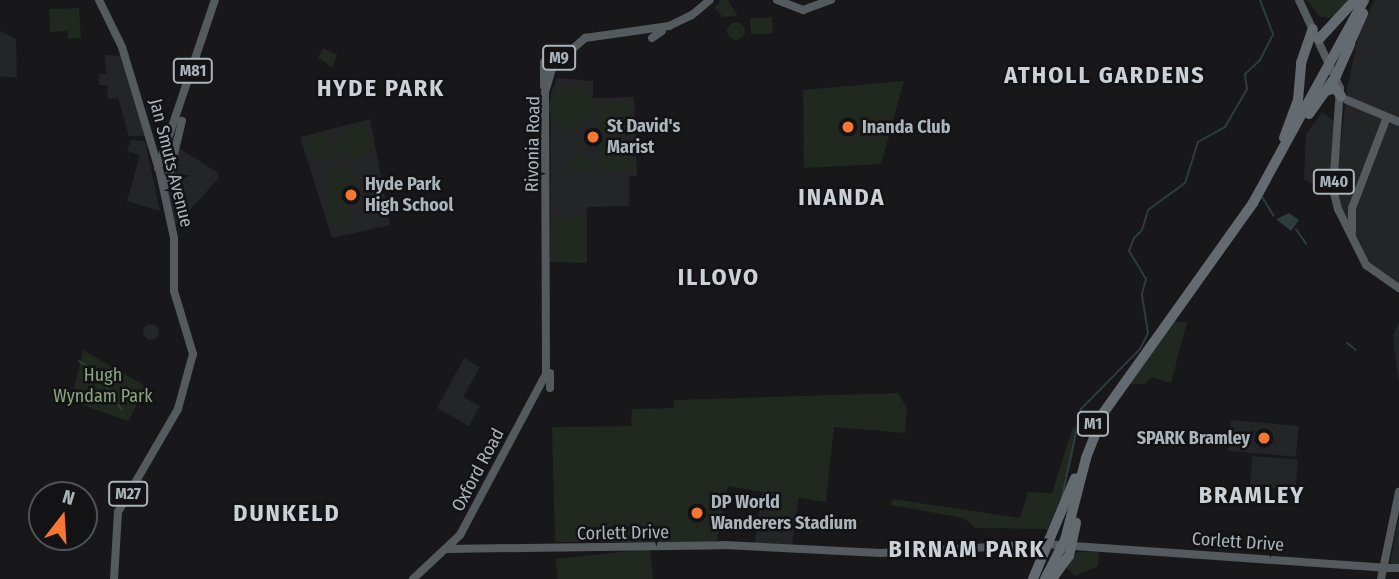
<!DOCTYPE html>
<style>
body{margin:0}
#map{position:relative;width:1399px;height:579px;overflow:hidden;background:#18181a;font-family:"Fira Sans Condensed",sans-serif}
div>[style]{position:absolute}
.built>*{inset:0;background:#242527;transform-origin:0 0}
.round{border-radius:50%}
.green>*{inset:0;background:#21281f;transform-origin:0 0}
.water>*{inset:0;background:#2d3c3e}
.stream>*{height:2px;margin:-1px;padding:0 1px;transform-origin:1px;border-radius:1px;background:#2d3c3e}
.major>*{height:8px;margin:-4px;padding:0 4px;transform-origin:4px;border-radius:4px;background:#555a5e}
.highway>*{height:10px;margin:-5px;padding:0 5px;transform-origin:5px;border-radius:5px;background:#646b70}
.dots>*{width:19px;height:19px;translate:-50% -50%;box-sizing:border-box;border:4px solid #131315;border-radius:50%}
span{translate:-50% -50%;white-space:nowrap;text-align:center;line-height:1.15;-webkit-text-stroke:5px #131315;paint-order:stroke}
.shield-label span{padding:2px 5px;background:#131315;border:2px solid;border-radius:5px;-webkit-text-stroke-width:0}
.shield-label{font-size:16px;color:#aab4ba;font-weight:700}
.poi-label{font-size:18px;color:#aab4ba;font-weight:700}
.left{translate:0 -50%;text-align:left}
.right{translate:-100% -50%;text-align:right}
.street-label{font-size:18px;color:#aab4ba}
.park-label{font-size:18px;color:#8aa580}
.district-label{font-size:24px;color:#cbd1d6;font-weight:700;letter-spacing:2px}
.north{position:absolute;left:28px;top:481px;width:70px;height:70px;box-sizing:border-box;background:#131315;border:2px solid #4f5357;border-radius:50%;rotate:17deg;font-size:19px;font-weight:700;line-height:28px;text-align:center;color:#aab4ba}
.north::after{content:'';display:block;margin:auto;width:24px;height:32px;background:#f67733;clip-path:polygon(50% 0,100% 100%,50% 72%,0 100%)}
</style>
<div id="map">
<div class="built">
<div style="clip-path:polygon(1374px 0,1399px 0,1399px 290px,1368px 267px,1335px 193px,1347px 90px,1358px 36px)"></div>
<div style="clip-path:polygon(0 31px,16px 39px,17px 78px,0 76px)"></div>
<div style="clip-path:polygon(105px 55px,121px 56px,145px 136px,129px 136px,118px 98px,108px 99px,107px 85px,99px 85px,99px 74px,106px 74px)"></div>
<div style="clip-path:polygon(557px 78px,593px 81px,593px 98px,634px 97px,637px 176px,629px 176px,629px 206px,587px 207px,587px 263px,550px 262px,551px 94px)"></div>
<div style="clip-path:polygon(1322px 112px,1338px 124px,1329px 191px,1304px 180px,1306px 134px)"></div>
<div style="clip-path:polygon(370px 119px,390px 225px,332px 238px,300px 137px)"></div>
<div style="clip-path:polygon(131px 140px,145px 141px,160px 211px,127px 201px,140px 155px,127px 151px)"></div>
<div style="clip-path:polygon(179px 148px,217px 172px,219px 178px,174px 227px,167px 187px)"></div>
<div style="clip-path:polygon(1399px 322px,1399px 379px,1398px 379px,1393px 336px)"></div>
<div class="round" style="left:143px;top:324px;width:16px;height:16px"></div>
<div style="clip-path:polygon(464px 358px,480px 367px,463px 397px,480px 406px,469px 426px,437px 408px)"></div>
<div style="left:1231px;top:420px;width:68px;height:31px;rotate:5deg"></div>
<div style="left:1252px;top:456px;width:46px;height:31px;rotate:4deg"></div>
<div style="left:762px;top:492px;width:37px;height:53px;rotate:8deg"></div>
<div style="clip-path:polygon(1399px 517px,1399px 565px,1390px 563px)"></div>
</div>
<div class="green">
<div style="clip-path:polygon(721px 0,728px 0,737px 16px,723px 17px,714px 8px)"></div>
<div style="clip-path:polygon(1307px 0,1354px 0,1331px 18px,1320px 17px)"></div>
<div style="clip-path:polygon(79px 8px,81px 38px,68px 39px,67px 31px,50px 32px,49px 9px)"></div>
<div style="left:772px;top:17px;width:16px;height:22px;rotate:86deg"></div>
<div class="round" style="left:727px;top:22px;width:18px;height:18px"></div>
<div style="clip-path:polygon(323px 48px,337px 55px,332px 68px,318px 57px)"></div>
<div style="clip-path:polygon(904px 81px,881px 164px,804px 168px,803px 90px)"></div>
<div class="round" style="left:549px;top:85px;width:44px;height:44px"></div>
<div style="left:631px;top:101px;width:33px;height:35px;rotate:87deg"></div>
<div class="round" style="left:337px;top:125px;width:34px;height:34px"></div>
<div style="clip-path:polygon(317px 134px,330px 134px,336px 160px,308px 158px,304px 141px)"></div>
<div style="left:632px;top:137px;width:34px;height:34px;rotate:87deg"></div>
<div class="round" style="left:570px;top:154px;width:20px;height:20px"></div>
<div style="clip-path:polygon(332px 165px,350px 167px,346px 225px,330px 224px,327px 215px)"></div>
<div style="left:586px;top:216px;width:46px;height:34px;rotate:89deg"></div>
<div style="clip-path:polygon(1174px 321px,1187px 322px,1171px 383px,1151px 377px,1145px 384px,1127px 384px)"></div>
<div style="clip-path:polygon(83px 350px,147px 387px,128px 421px,71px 401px)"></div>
<div style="clip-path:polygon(898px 393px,907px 408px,905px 433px,834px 427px,826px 502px,728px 486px,717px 540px,709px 542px,555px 542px,552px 427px,631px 426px,632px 409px,673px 408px,674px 400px)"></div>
<div style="clip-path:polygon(1073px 427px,1077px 431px,1074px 451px,1061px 500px,1046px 541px,1043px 536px,1049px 534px,1046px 529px,975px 528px,964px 518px,890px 505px,893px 499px,1020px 518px,1028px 492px,1052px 493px)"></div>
<div style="clip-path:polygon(763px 494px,794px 500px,790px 521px,767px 517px,770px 503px,761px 502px)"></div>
<div style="left:650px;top:549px;width:30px;height:95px;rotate:84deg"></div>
<div style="clip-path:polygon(1077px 552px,1099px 552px,1098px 566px,1075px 576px,1065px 566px)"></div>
</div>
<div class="water">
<div style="clip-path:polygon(1289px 213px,1299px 220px,1291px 231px,1276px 219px)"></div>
</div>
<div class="stream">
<div style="left:1262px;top:197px;width:22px;rotate:58deg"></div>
<div style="left:1296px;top:229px;width:18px;rotate:56deg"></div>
<div style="left:1347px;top:343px;width:11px;rotate:38deg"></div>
<div style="left:79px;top:361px;width:20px;rotate:33deg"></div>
<div style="left:96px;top:372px;width:46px;rotate:55.6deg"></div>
<div style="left:1062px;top:497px;width:90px;rotate:-77.8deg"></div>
<div style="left:1081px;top:409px;width:84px;rotate:-45.5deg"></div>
<div style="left:1140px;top:349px;width:18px;rotate:-63deg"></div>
<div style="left:1148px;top:333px;width:39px;rotate:-99deg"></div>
<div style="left:1142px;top:294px;width:16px;rotate:-75deg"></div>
<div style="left:1146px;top:279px;width:33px;rotate:-121deg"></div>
<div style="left:1129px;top:251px;width:14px;rotate:-69deg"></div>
<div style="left:1134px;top:238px;width:11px;rotate:-45deg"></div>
<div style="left:1142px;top:230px;width:21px;rotate:-73deg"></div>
<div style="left:1148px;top:210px;width:46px;rotate:-36.1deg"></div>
<div style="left:1185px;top:183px;width:43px;rotate:-72.4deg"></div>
<div style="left:1198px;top:142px;width:31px;rotate:-29deg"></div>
<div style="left:1225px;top:127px;width:44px;rotate:-59.9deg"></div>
<div style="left:1247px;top:89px;width:15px;rotate:-98deg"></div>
<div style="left:1245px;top:74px;width:21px;rotate:-43deg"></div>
<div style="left:1260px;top:60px;width:29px;rotate:-63deg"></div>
<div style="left:1273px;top:34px;width:36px;rotate:-111deg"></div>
</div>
<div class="major">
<div style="left:99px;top:0;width:52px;rotate:63.9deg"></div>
<div style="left:122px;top:47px;width:132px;rotate:73.2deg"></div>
<div style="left:160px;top:173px;width:66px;rotate:77.8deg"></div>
<div style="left:174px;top:238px;width:53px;rotate:90deg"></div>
<div style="left:174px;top:291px;width:66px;rotate:73.2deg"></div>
<div style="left:193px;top:354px;width:57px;rotate:105.3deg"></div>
<div style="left:178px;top:409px;width:119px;rotate:120.2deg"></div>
<div style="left:118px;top:512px;width:67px;rotate:93.4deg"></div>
<div style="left:777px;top:0;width:28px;rotate:21deg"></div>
<div style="left:803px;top:10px;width:30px;rotate:-20deg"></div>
<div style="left:1299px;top:0;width:97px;rotate:65deg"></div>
<div style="left:1340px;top:88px;width:101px;rotate:94deg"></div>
<div style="left:1333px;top:189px;width:21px;rotate:76deg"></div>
<div style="left:1338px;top:209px;width:63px;rotate:63.4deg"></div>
<div style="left:1366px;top:265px;width:40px;rotate:34.9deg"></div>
<div style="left:652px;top:38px;width:12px;rotate:-35deg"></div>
<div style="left:544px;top:62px;width:24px;rotate:90deg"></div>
<div style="left:1347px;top:100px;width:56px;rotate:22.9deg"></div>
<div style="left:158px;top:168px;width:177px;rotate:-71.3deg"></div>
<div style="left:166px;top:187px;width:68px;rotate:-76.4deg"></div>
<div style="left:1352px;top:233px;width:25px;rotate:-90deg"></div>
<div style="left:1352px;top:208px;width:97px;rotate:-69deg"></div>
<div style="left:550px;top:388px;width:15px;rotate:-90deg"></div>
<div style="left:447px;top:549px;width:277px;rotate:-0.8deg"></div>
<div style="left:724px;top:545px;width:157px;rotate:2.9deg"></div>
<div style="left:881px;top:553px;width:164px;rotate:-3.1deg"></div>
<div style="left:1045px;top:544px;width:345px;rotate:4deg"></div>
<div style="left:1384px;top:568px;width:15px"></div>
<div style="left:413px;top:579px;width:64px;rotate:-43.1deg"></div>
<div style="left:460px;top:535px;width:183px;rotate:-61.9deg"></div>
<div style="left:546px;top:374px;width:282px;rotate:-90.2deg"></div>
<div style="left:545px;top:92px;width:27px;rotate:-73deg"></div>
<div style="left:553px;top:66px;width:43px;rotate:-41.2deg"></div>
<div style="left:585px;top:38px;width:85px;rotate:-8.1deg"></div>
<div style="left:669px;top:26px;width:25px;rotate:-26deg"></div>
<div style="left:692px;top:15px;width:23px;rotate:-40deg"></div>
<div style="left:1381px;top:579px;width:89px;rotate:-78.3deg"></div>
</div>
<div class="highway">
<div style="left:1319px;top:39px;width:53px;rotate:-47.3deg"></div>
<div style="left:1348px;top:47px;width:37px;rotate:-66deg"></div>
<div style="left:1326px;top:91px;width:9px;rotate:-18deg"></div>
<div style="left:1335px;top:88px;width:10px;rotate:53deg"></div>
<div style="left:1309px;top:114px;width:47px;rotate:-54.6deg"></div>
<div style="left:1336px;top:76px;width:35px;rotate:-66deg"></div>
<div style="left:1284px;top:138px;width:40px;rotate:-69.8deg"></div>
<div style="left:1298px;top:100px;width:37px;rotate:-85deg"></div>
<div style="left:1301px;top:63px;width:36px;rotate:-71deg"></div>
<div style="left:1033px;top:579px;width:109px;rotate:-67.4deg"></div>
<div style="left:1045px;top:579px;width:44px;rotate:-62.9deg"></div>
<div style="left:1065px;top:540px;width:85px;rotate:-75.6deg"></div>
<div style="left:1086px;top:458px;width:49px;rotate:-68.6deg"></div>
<div style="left:1104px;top:412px;width:257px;rotate:-54.5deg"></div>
<div style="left:1253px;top:203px;width:231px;rotate:-61.3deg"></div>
<div style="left:1052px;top:579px;width:29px;rotate:-54deg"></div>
<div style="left:1069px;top:556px;width:34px;rotate:-78deg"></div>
</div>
<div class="dots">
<div style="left:848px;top:127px;background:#f67733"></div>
<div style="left:593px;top:137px;background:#f67733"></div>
<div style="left:351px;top:195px;background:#f67733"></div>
<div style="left:1264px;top:438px;background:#f67733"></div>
<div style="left:697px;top:513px;background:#f67733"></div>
</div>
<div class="shield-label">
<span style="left:559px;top:58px">M9</span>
<span style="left:193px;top:71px">M81</span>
<span style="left:1334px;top:182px">M40</span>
<span style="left:1093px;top:424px">M1</span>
<span style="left:128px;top:494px">M27</span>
</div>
<div class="poi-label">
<span class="left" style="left:607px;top:137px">St David's<br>Marist</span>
<span class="left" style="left:862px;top:127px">Inanda Club</span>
<span class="left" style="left:365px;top:195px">Hyde Park<br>High School</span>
<span class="right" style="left:1250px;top:438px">SPARK Bramley</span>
<span class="left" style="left:711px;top:513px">DP World<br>Wanderers Stadium</span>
</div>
<div class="street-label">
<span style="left:533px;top:144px;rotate:-89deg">Rivonia Road</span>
<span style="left:171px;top:163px;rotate:76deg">Jan Smuts Avenue</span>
<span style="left:478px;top:470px;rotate:-62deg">Oxford Road</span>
<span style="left:623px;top:533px;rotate:-1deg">Corlett Drive</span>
<span style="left:1238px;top:542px;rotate:4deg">Corlett Drive</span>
</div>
<div class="park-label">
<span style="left:103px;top:386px">Hugh<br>Wyndam Park</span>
</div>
<div class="district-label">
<span style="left:1105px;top:76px">ATHOLL GARDENS</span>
<span style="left:381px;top:89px">HYDE PARK</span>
<span style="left:842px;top:198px">INANDA</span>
<span style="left:719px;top:278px">ILLOVO</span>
<span style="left:1252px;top:496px">BRAMLEY</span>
<span style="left:287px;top:514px">DUNKELD</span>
<span style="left:967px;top:550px">BIRNAM PARK</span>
</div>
<div class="north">N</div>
</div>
